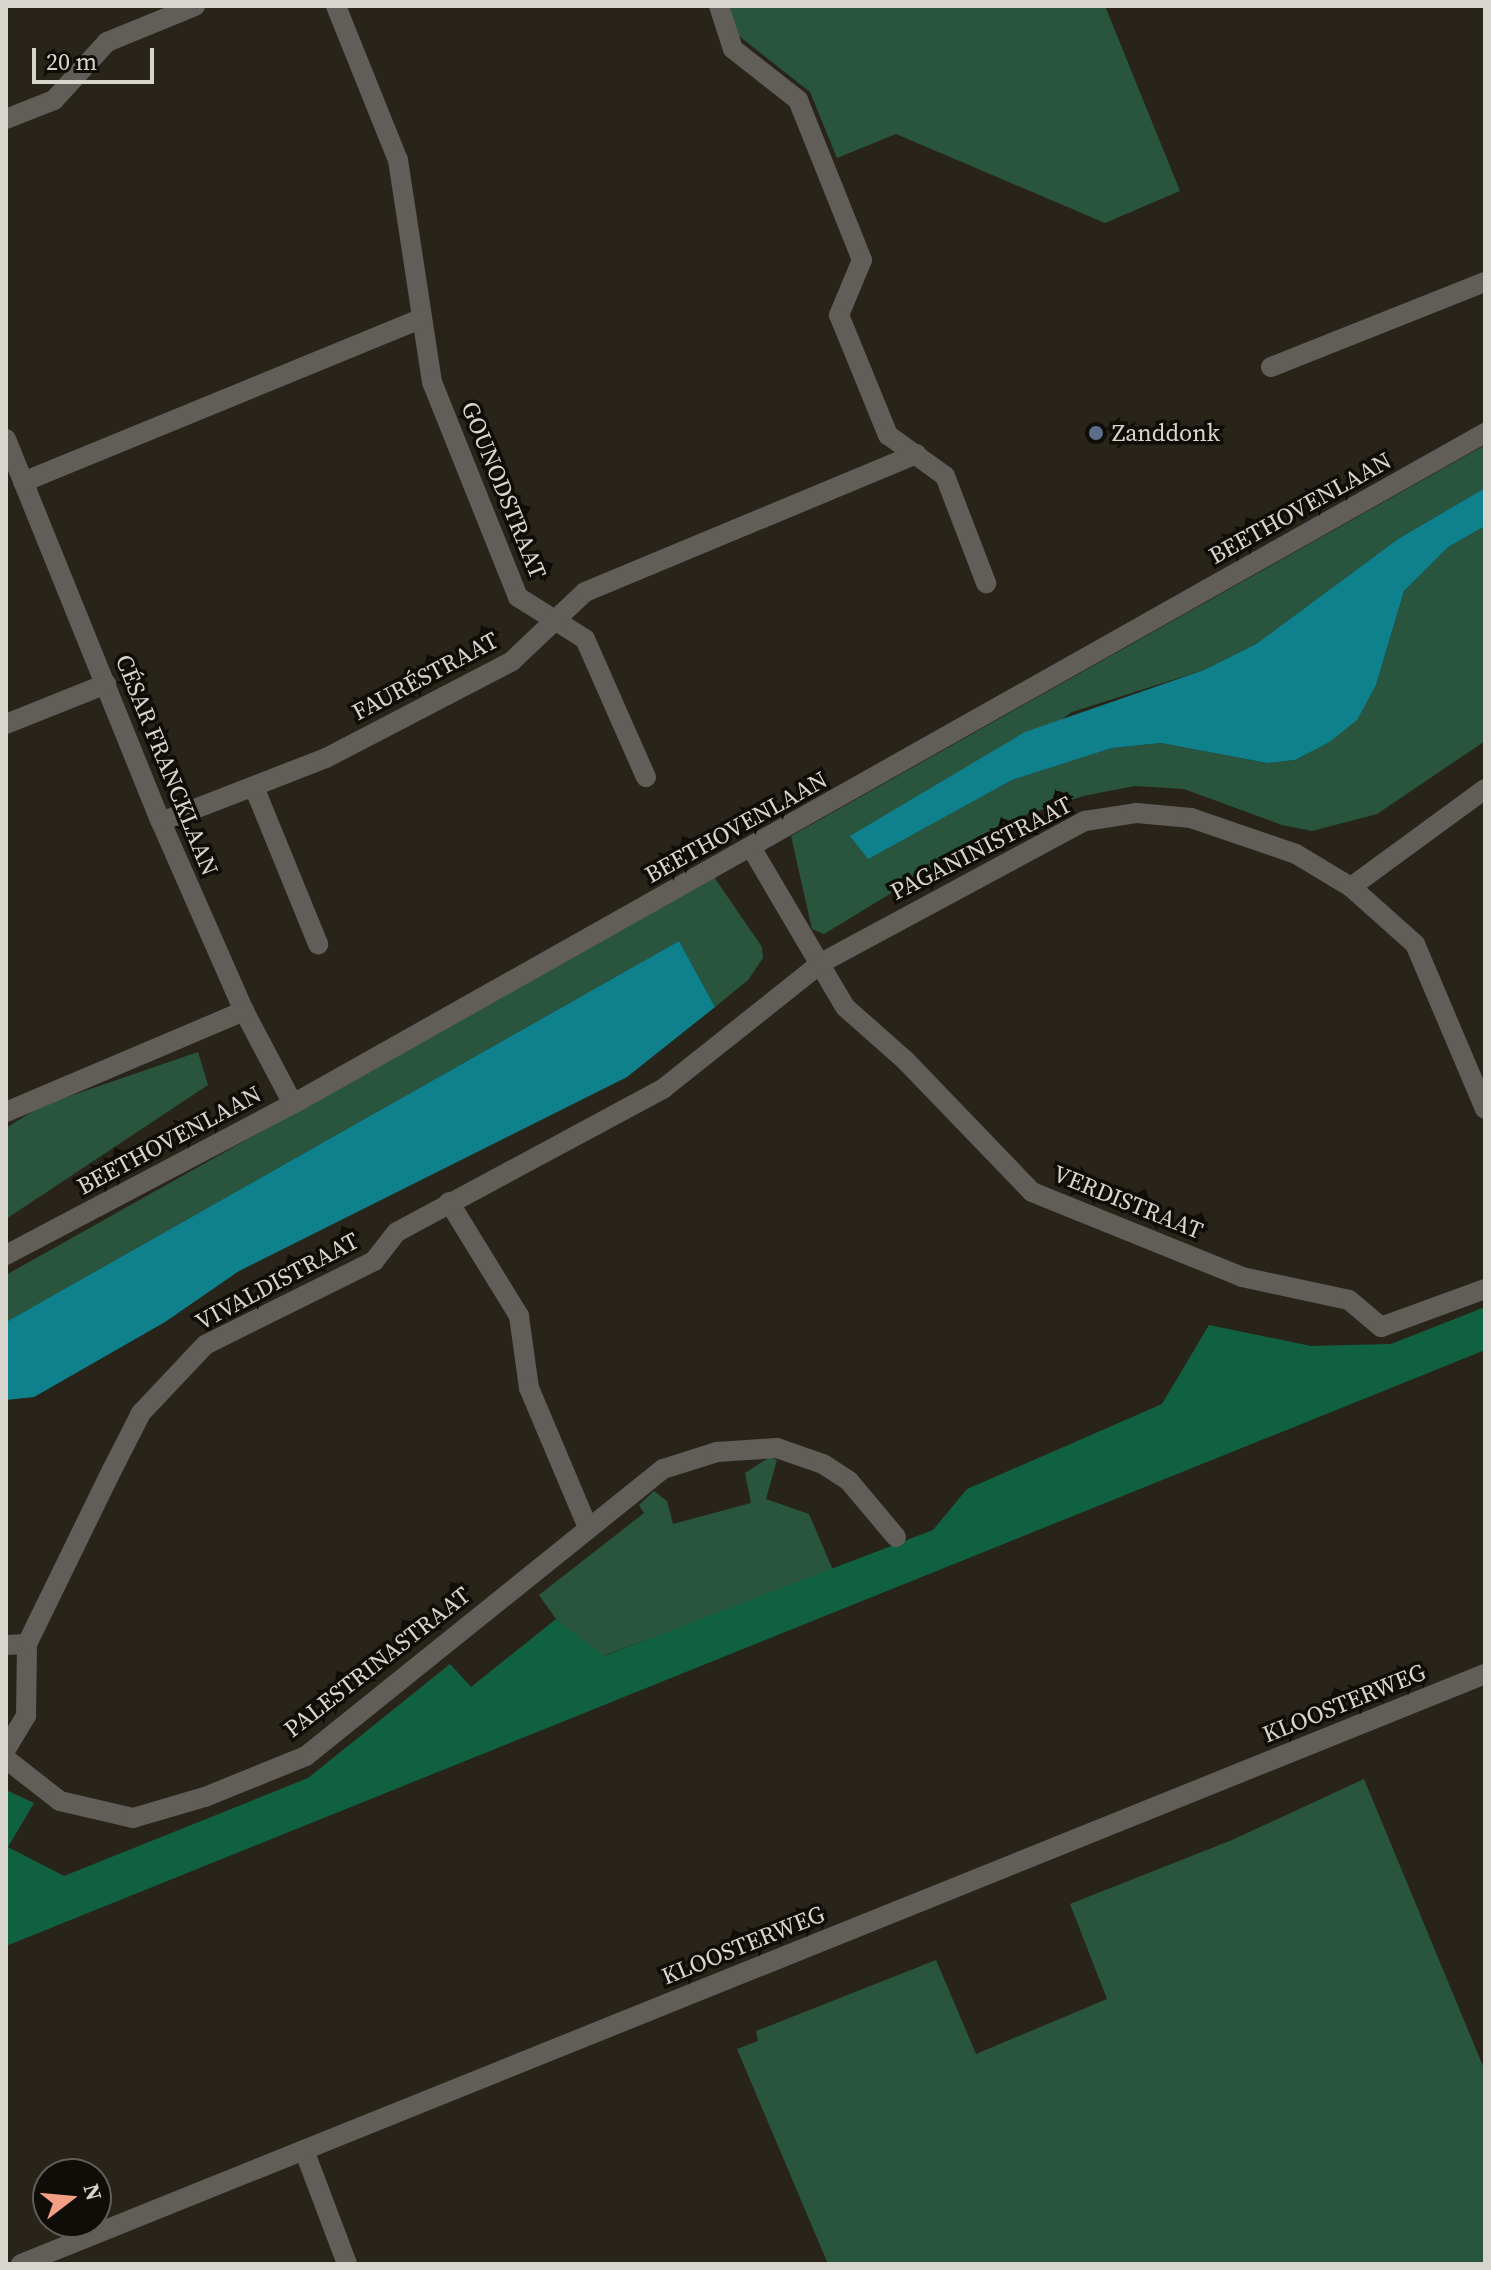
<!DOCTYPE html>
<meta charset="utf-8">
<style>
body{margin:0}
#map{position:relative;width:1491px;height:2270px;overflow:hidden;background:#29241a;font-family:"Source Serif 4",serif}
div>[style]{position:absolute}
.green>*{inset:0;background:#29553f}
.forest>*{inset:0;background:#106141}
.water>*{inset:0;background:#0f818d}
.minor>*{height:20px;margin:-10px;padding:0 10px;transform-origin:10px;border-radius:10px;background:#615d59}
.dots>*{width:22px;height:22px;translate:-50% -50%;box-sizing:border-box;border:4px solid #100d09;border-radius:50%}
span{translate:-50% -50%;white-space:nowrap;text-align:center;line-height:1.15;-webkit-text-stroke:7px #100d09;paint-order:stroke}
.poi-label{font-size:24px;color:#d8d4ce}
.left{translate:0 -50%;text-align:left}
.street-label{font-size:24px;color:#d8d4ce}
.frame{position:absolute;inset:0;border:8px solid #d8d4ce;pointer-events:none}
.north{position:absolute;left:32px;top:2158px;width:80px;height:80px;box-sizing:border-box;background:#100d09;border:2px solid #605d58;border-radius:50%;rotate:74deg;font-size:22px;font-weight:700;line-height:32px;text-align:center;color:#d8d4ce}
.north::after{content:'';display:block;margin:auto;width:28px;height:36px;background:#f39f85;clip-path:polygon(50% 0,100% 100%,50% 72%,0 100%)}
.scale{position:absolute;left:32px;top:48px;width:122px;height:36px;box-sizing:border-box;border:4px solid #d8d4ce;border-top:0;padding-left:10px;font-size:24px;line-height:28px;white-space:nowrap;color:#d8d4ce;-webkit-text-stroke:6px #100d09;paint-order:stroke}
</style>
<div id="map">
<div class="green">
<div style="clip-path:polygon(727px 6px,1105px 6px,1180px 191px,1105px 223px,896px 134px,837px 158px,810px 92px,739px 36px)"></div>
<div style="clip-path:polygon(1485px 445px,1485px 488px,1398px 539px,1256px 644px,1204px 670px,1072px 712px,868px 858px,1012px 780px,1112px 748px,1161px 743px,1267px 763px,1295px 760px,1328px 743px,1376px 685px,1404px 591px,1448px 546px,1485px 526px,1485px 741px,1377px 814px,1312px 831px,1282px 825px,1184px 789px,1135px 786px,1083px 796px,1011px 820px,824px 934px,812px 929px,791px 836px)"></div>
<div style="clip-path:polygon(714px 877px,762px 947px,763px 958px,748px 980px,715px 1007px,679px 941px,6px 1322px,6px 1275px)"></div>
<div style="clip-path:polygon(198px 1052px,208px 1085px,6px 1219px,6px 1128px,41px 1106px)"></div>
<div style="clip-path:polygon(770px 1457px,777px 1460px,766px 1499px,809px 1514px,833px 1570px,603px 1656px,556px 1619px,539px 1595px,644px 1513px,639px 1505px,654px 1491px,667px 1501px,673px 1524px,751px 1503px,745px 1473px)"></div>
<div style="clip-path:polygon(1364px 1779px,1485px 2071px,1485px 2264px,828px 2264px,737px 2049px,758px 2041px,756px 2031px,936px 1960px,976px 2054px,1107px 1999px,1070px 1904px,1232px 1840px)"></div>
</div>
<div class="forest">
<div style="clip-path:polygon(1485px 1307px,1485px 1350px,6px 1946px,6px 1790px,34px 1803px,8px 1847px,64px 1876px,308px 1778px,450px 1664px,471px 1687px,556px 1619px,604px 1656px,933px 1530px,967px 1489px,1162px 1404px,1209px 1325px,1311px 1346px,1391px 1344px)"></div>
</div>
<div class="water">
<div style="clip-path:polygon(1485px 488px,1485px 526px,1448px 547px,1404px 591px,1376px 685px,1357px 720px,1328px 743px,1295px 760px,1267px 763px,1161px 743px,1112px 748px,1012px 780px,868px 859px,850px 836px,1025px 732px,1204px 670px,1256px 644px,1398px 539px)"></div>
<div style="clip-path:polygon(679px 941px,715px 1007px,627px 1077px,239px 1271px,165px 1322px,34px 1397px,6px 1400px,6px 1322px)"></div>
</div>
<div class="minor">
<div style="left:336px;top:6px;width:166px;rotate:68.1deg"></div>
<div style="left:398px;top:160px;width:225px;rotate:81.3deg"></div>
<div style="left:432px;top:382px;width:232px;rotate:68.2deg"></div>
<div style="left:518px;top:597px;width:79px;rotate:32.1deg"></div>
<div style="left:585px;top:639px;width:151px;rotate:66.2deg"></div>
<div style="left:719px;top:6px;width:45px;rotate:72deg"></div>
<div style="left:733px;top:49px;width:83px;rotate:38.1deg"></div>
<div style="left:798px;top:100px;width:172px;rotate:68.2deg"></div>
<div style="left:862px;top:260px;width:60px;rotate:112.7deg"></div>
<div style="left:839px;top:315px;width:130px;rotate:67.8deg"></div>
<div style="left:888px;top:435px;width:70px;rotate:35.7deg"></div>
<div style="left:945px;top:476px;width:115px;rotate:69deg"></div>
<div style="left:6px;top:119px;width:52px;rotate:-21.6deg"></div>
<div style="left:54px;top:100px;width:79px;rotate:-47.6deg"></div>
<div style="left:107px;top:42px;width:95px;rotate:-22.2deg"></div>
<div style="left:1271px;top:367px;width:230px;rotate:-21.7deg"></div>
<div style="left:6px;top:439px;width:413px;rotate:68deg"></div>
<div style="left:161px;top:822px;width:206px;rotate:66.3deg"></div>
<div style="left:244px;top:1011px;width:105px;rotate:62.2deg"></div>
<div style="left:23px;top:482px;width:430px;rotate:-22.3deg"></div>
<div style="left:6px;top:724px;width:108px;rotate:-21.8deg"></div>
<div style="left:254px;top:787px;width:170px;rotate:67.8deg"></div>
<div style="left:161px;top:822px;width:177px;rotate:-21.2deg"></div>
<div style="left:326px;top:758px;width:210px;rotate:-27.5deg"></div>
<div style="left:512px;top:661px;width:100px;rotate:-43.4deg"></div>
<div style="left:585px;top:592px;width:359px;rotate:-22.6deg"></div>
<div style="left:752px;top:849px;width:183px;rotate:59.5deg"></div>
<div style="left:845px;top:1007px;width:80px;rotate:41.5deg"></div>
<div style="left:905px;top:1060px;width:183px;rotate:46.1deg"></div>
<div style="left:1032px;top:1192px;width:227px;rotate:22deg"></div>
<div style="left:1242px;top:1277px;width:109px;rotate:12.1deg"></div>
<div style="left:1349px;top:1300px;width:42px;rotate:40.2deg"></div>
<div style="left:1381px;top:1327px;width:111px;rotate:-20.1deg"></div>
<div style="left:1351px;top:887px;width:166px;rotate:-36.2deg"></div>
<div style="left:6px;top:1112px;width:259px;rotate:-23deg"></div>
<div style="left:449px;top:1202px;width:134px;rotate:58.4deg"></div>
<div style="left:519px;top:1316px;width:73px;rotate:82.1deg"></div>
<div style="left:529px;top:1388px;width:152px;rotate:67.1deg"></div>
<div style="left:6px;top:1255px;width:324px;rotate:-27.8deg"></div>
<div style="left:293px;top:1104px;width:1368px;rotate:-29.38deg"></div>
<div style="left:6px;top:1645px;width:21px;rotate:-3deg"></div>
<div style="left:6px;top:1749px;width:39px;rotate:-59deg"></div>
<div style="left:26px;top:1716px;width:72px;rotate:-89.2deg"></div>
<div style="left:27px;top:1644px;width:196px;rotate:-64deg"></div>
<div style="left:113px;top:1468px;width:62px;rotate:-63deg"></div>
<div style="left:141px;top:1413px;width:93px;rotate:-46.7deg"></div>
<div style="left:205px;top:1345px;width:189px;rotate:-26.4deg"></div>
<div style="left:374px;top:1261px;width:37px;rotate:-52deg"></div>
<div style="left:397px;top:1232px;width:303px;rotate:-28.3deg"></div>
<div style="left:664px;top:1088px;width:201px;rotate:-38.5deg"></div>
<div style="left:821px;top:963px;width:300px;rotate:-28.3deg"></div>
<div style="left:1085px;top:821px;width:53px;rotate:-8.7deg"></div>
<div style="left:1137px;top:813px;width:54px;rotate:5.3deg"></div>
<div style="left:1191px;top:818px;width:111px;rotate:18.9deg"></div>
<div style="left:1296px;top:854px;width:64px;rotate:31deg"></div>
<div style="left:1351px;top:887px;width:86px;rotate:41.7deg"></div>
<div style="left:1415px;top:944px;width:179px;rotate:67deg"></div>
<div style="left:6px;top:1759px;width:68px;rotate:37.9deg"></div>
<div style="left:60px;top:1801px;width:75px;rotate:13.1deg"></div>
<div style="left:133px;top:1818px;width:75px;rotate:-16.3deg"></div>
<div style="left:205px;top:1797px;width:109px;rotate:-22.1deg"></div>
<div style="left:306px;top:1756px;width:458px;rotate:-38.8deg"></div>
<div style="left:663px;top:1469px;width:57px;rotate:-17.5deg"></div>
<div style="left:717px;top:1452px;width:60px;rotate:-3.8deg"></div>
<div style="left:777px;top:1448px;width:49px;rotate:19.2deg"></div>
<div style="left:823px;top:1464px;width:31px;rotate:33deg"></div>
<div style="left:849px;top:1481px;width:73px;rotate:50deg"></div>
<div style="left:304px;top:2150px;width:122px;rotate:69.3deg"></div>
<div style="left:21px;top:2264px;width:1578px;rotate:-21.95deg"></div>
</div>
<div class="dots">
<div style="left:1096px;top:433px;background:#5c6f8a"></div>
</div>
<div class="poi-label">
<span class="left" style="left:1112px;top:433px">Zanddonk</span>
</div>
<div class="street-label">
<span style="left:504px;top:490px;rotate:68deg">GOUNODSTRAAT</span>
<span style="left:1300px;top:508px;rotate:-29deg">BEETHOVENLAAN</span>
<span style="left:425px;top:676px;rotate:-28deg">FAURÉSTRAAT</span>
<span style="left:167px;top:765px;rotate:68deg">CÉSAR FRANCKLAAN</span>
<span style="left:736px;top:827px;rotate:-29deg">BEETHOVENLAAN</span>
<span style="left:981px;top:848px;rotate:-27deg">PAGANINISTRAAT</span>
<span style="left:169px;top:1140px;rotate:-28deg">BEETHOVENLAAN</span>
<span style="left:1128px;top:1202px;rotate:22deg">VERDISTRAAT</span>
<span style="left:277px;top:1281px;rotate:-28deg">VIVALDISTRAAT</span>
<span style="left:377px;top:1662px;rotate:-38deg">PALESTRINASTRAAT</span>
<span style="left:1344px;top:1703px;rotate:-22deg">KLOOSTERWEG</span>
<span style="left:743px;top:1945px;rotate:-22deg">KLOOSTERWEG</span>
</div>
<div class="frame"></div>
<div class="north">N</div>
<div class="scale">20 m</div>
</div>
